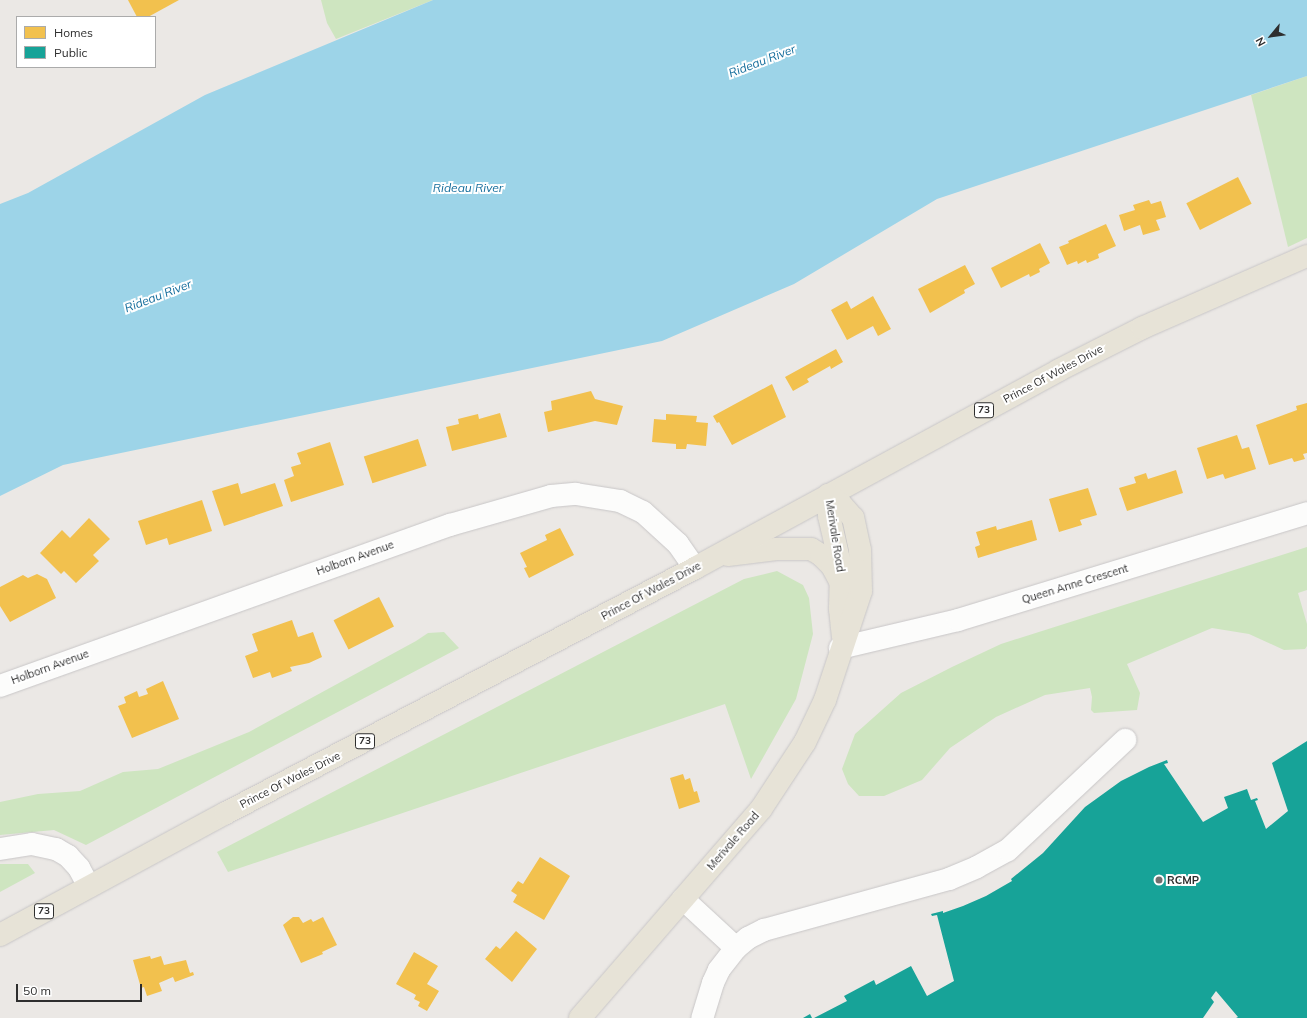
<!DOCTYPE html>
<style>
body{margin:0}
#map{position:relative;width:1307px;height:1018px;overflow:hidden;background:#ebe8e5;font-family:Mulish,sans-serif}
div>[style]{position:absolute}
.green>*{inset:0;background:#cee5c0}
.water>*{inset:0;background:#9dd4e8}
.homes>*{inset:0;background:#f2c14e;transform-origin:0 0}
.public>*{inset:0;background:#17a398}
.roads{filter:drop-shadow(0 0 1px #c8c6c7) drop-shadow(0 0 1px #c8c6c7)}
.minor>*{height:22px;margin:-11px;padding:0 11px;transform-origin:11px;border-radius:11px;background:#fcfcfb}
.major>*{height:22px;margin:-11px;padding:0 11px;transform-origin:11px;border-radius:11px;background:#e7e3d7}
.dots>*{width:11px;height:11px;translate:-50% -50%;box-sizing:border-box;border:2px solid #fff;border-radius:50%}
span{translate:-50% -50%;white-space:nowrap;text-align:center;line-height:1.15;-webkit-text-stroke:4px #fff;paint-order:stroke}
.shield-label span{padding:1px 3px;background:#fff;border:1px solid;border-radius:3px;-webkit-text-stroke-width:0}
.shield-label{font-size:10px;color:#2e2e2e;font-weight:700}
.street-label{font-size:11px;color:#2e2e2e}
.poi-label{font-size:11px;color:#2e2e2e;font-weight:700}
.left{translate:0 -50%;text-align:left}
.water-label{font-size:12px;color:#146d9c;font-style:italic}
.legend{position:absolute;left:16px;top:16px;width:140px;height:52px;box-sizing:border-box;background:#fff;border:1px solid #ababab;margin:0;padding:5px 7px;list-style:none;font-size:12px;color:#2e2e2e}
.legend li{display:flex;align-items:center;gap:8px;height:20px}
.legend b{width:20px;border:1px solid #ababab}
.north{position:absolute;left:1251px;top:16px;width:40px;height:40px;-webkit-text-stroke:3px #fff;paint-order:stroke;rotate:241deg;font-size:11px;font-weight:700;line-height:16px;text-align:center;color:#2e2e2e}
.north::after{content:'';display:block;margin:auto;width:14px;height:18px;background:#2e2e2e;clip-path:polygon(50% 0,100% 100%,50% 72%,0 100%)}
.scale{position:absolute;left:16px;top:984px;width:126px;height:18px;box-sizing:border-box;border:2px solid #2e2e2e;border-top:0;padding-left:5px;font-size:12px;line-height:14px;white-space:nowrap;color:#2e2e2e;-webkit-text-stroke:3px #fff;paint-order:stroke}
</style>
<div id="map">
<div class="green">
<div style="clip-path:polygon(321px 0,433px 0,336px 39px,327px 23px)"></div>
<div style="clip-path:polygon(1307px 76px,1307px 238px,1288px 247px,1251px 95px)"></div>
<div style="clip-path:polygon(1307px 547px,1307px 590px,1298px 593px,1307px 624px,1307px 646px,1305px 649px,1284px 650px,1249px 634px,1212px 628px,1127px 664px,1140px 693px,1137px 710px,1094px 713px,1091px 710px,1092px 697px,1090px 688px,1045px 695px,996px 717px,950px 748px,922px 780px,884px 796px,859px 796px,848px 784px,842px 769px,855px 734px,901px 693px,952px 667px,1001px 644px)"></div>
<div style="clip-path:polygon(777px 571px,803px 585px,809px 598px,813px 634px,796px 699px,751px 779px,725px 704px,228px 872px,217px 852px,744px 579px)"></div>
<div style="clip-path:polygon(444px 632px,459px 648px,86px 845px,54px 830px,0 835px,0 802px,38px 794px,80px 791px,123px 772px,158px 769px,249px 732px,416px 641px,428px 633px)"></div>
<div style="clip-path:polygon(0 864px,28px 864px,35px 873px,0 892px)"></div>
</div>
<div class="water">
<div style="clip-path:polygon(433px 0,1307px 0,1307px 76px,937px 199px,794px 284px,662px 341px,63px 465px,0 496px,0 204px,28px 193px,205px 95px)"></div>
</div>
<div class="homes">
<div style="clip-path:polygon(128px 0,179px 0,148px 17px,137px 17px)"></div>
<div style="left:1238px;top:177px;width:30px;height:58px;rotate:63deg"></div>
<div style="clip-path:polygon(1149px 200px,1151px 204px,1161px 201px,1166px 217px,1156px 220px,1160px 230px,1143px 235px,1140px 225px,1124px 231px,1119px 215px,1135px 210px,1133px 205px)"></div>
<div style="clip-path:polygon(1106px 224px,1116px 246px,1098px 254px,1099px 258px,1087px 263px,1086px 260px,1078px 264px,1077px 261px,1067px 265px,1059px 247px,1069px 243px,1068px 241px)"></div>
<div style="clip-path:polygon(1040px 243px,1050px 263px,1039px 269px,1040px 272px,1030px 277px,1029px 274px,1001px 288px,991px 268px)"></div>
<div style="clip-path:polygon(965px 265px,975px 284px,964px 290px,965px 293px,930px 313px,918px 289px)"></div>
<div style="clip-path:polygon(873px 296px,891px 329px,878px 336px,873px 326px,847px 340px,831px 310px,847px 301px,851px 309px)"></div>
<div style="clip-path:polygon(836px 349px,843px 362px,831px 369px,830px 366px,807px 379px,809px 382px,793px 391px,785px 377px)"></div>
<div style="clip-path:polygon(772px 384px,786px 417px,732px 445px,719px 422px,717px 423px,713px 416px)"></div>
<div style="clip-path:polygon(591px 391px,595px 399px,623px 406px,617px 425px,595px 421px,548px 432px,544px 412px,552px 410px,551px 401px)"></div>
<div style="clip-path:polygon(1307px 403px,1307px 453px,1303px 454px,1305px 459px,1294px 462px,1292px 458px,1269px 465px,1256px 425px,1297px 410px,1296px 406px)"></div>
<div style="clip-path:polygon(500px 413px,507px 437px,452px 451px,446px 427px,459px 424px,458px 419px,478px 414px,479px 419px)"></div>
<div style="clip-path:polygon(666px 414px,697px 416px,696px 422px,708px 423px,706px 446px,687px 444px,686px 449px,676px 449px,676px 444px,652px 442px,654px 419px,666px 420px)"></div>
<div style="clip-path:polygon(1237px 435px,1242px 449px,1249px 447px,1256px 469px,1225px 479px,1223px 474px,1207px 479px,1197px 448px)"></div>
<div style="left:418px;top:439px;width:28px;height:57px;rotate:72deg"></div>
<div style="clip-path:polygon(330px 442px,344px 485px,291px 502px,284px 480px,294px 476px,291px 467px,301px 464px,297px 453px)"></div>
<div style="clip-path:polygon(1176px 470px,1183px 493px,1127px 511px,1119px 488px,1136px 483px,1134px 477px,1146px 473px,1148px 479px)"></div>
<div style="clip-path:polygon(238px 483px,241px 494px,275px 483px,283px 506px,224px 526px,212px 491px)"></div>
<div style="clip-path:polygon(1088px 488px,1097px 515px,1080px 520px,1082px 525px,1059px 532px,1049px 499px)"></div>
<div style="clip-path:polygon(202px 500px,212px 531px,169px 545px,167px 538px,146px 545px,138px 521px)"></div>
<div style="clip-path:polygon(89px 518px,110px 539px,93px 555px,99px 561px,76px 583px,64px 571px,61px 574px,40px 553px,62px 530px,70px 538px)"></div>
<div style="clip-path:polygon(1032px 520px,1037px 540px,978px 558px,975px 547px,980px 545px,976px 532px,996px 526px,997px 530px)"></div>
<div style="clip-path:polygon(560px 528px,574px 555px,529px 578px,524px 568px,527px 567px,520px 553px,547px 540px,545px 535px)"></div>
<div style="clip-path:polygon(37px 574px,47px 579px,56px 598px,10px 622px,0 606px,0 587px,23px 575px,28px 578px)"></div>
<div style="left:379px;top:597px;width:33px;height:51px;rotate:63deg"></div>
<div style="clip-path:polygon(292px 620px,298px 637px,313px 632px,322px 657px,309px 663px,290px 667px,292px 671px,272px 678px,270px 672px,253px 678px,245px 656px,258px 651px,252px 634px)"></div>
<div style="clip-path:polygon(163px 681px,179px 719px,132px 738px,118px 706px,126px 703px,124px 697px,137px 691px,139px 697px,148px 694px,146px 689px)"></div>
<div style="clip-path:polygon(683px 774px,685px 780px,690px 778px,694px 792px,697px 791px,700px 802px,679px 809px,670px 778px)"></div>
<div style="clip-path:polygon(540px 857px,570px 876px,544px 920px,513px 902px,517px 895px,511px 891px,518px 881px,523px 884px)"></div>
<div style="clip-path:polygon(293px 917px,299px 917px,303px 923px,311px 919px,313px 922px,323px 917px,337px 945px,322px 952px,323px 954px,301px 963px,283px 925px)"></div>
<div style="clip-path:polygon(516px 931px,537px 949px,512px 982px,485px 959px,496px 946px,500px 949px)"></div>
<div style="clip-path:polygon(414px 952px,438px 966px,427px 984px,439px 991px,427px 1011px,418px 1006px,420px 1002px,414px 999px,416px 995px,396px 984px)"></div>
<div style="clip-path:polygon(150px 956px,151px 959px,161px 956px,164px 965px,186px 960px,190px 973px,193px 972px,194px 975px,175px 982px,173px 977px,159px 983px,162px 991px,147px 996px,144px 987px,141px 988px,133px 960px)"></div>
</div>
<div class="public">
<div style="clip-path:polygon(1307px 741px,1307px 1018px,1236px 1018px,1238px 1017px,1216px 991px,1211px 998px,1214px 1002px,1203px 1018px,814px 1018px,847px 1001px,844px 996px,874px 980px,876px 985px,911px 966px,927px 996px,954px 981px,937px 915px,932px 916px,931px 914px,943px 911px,943px 913px,963px 906px,986px 896px,1012px 881px,1011px 879px,1043px 853px,1085px 807px,1121px 781px,1149px 767px,1167px 760px,1168px 763px,1164px 764px,1203px 822px,1228px 808px,1224px 797px,1247px 789px,1251px 800px,1257px 798px,1258px 800px,1255px 801px,1266px 829px,1288px 811px,1272px 763px)"></div>
<div style="clip-path:polygon(810px 1014px,812px 1018px,803px 1018px)"></div>
</div>
<div class="roads">
<div class="minor">
<div style="left:840px;top:648px;width:121px;rotate:-13.3deg"></div>
<div style="left:958px;top:620px;width:365px;rotate:-17deg"></div>
<div style="left:0;top:686px;width:478px;rotate:-19.7deg"></div>
<div style="left:450px;top:525px;width:105px;rotate:-16deg"></div>
<div style="left:551px;top:496px;width:25px;rotate:-5deg"></div>
<div style="left:576px;top:494px;width:45px;rotate:9deg"></div>
<div style="left:620px;top:501px;width:25px;rotate:26deg"></div>
<div style="left:643px;top:512px;width:47px;rotate:42.4deg"></div>
<div style="left:678px;top:544px;width:29px;rotate:55deg"></div>
<div style="left:0;top:849px;width:32px;rotate:-9deg"></div>
<div style="left:32px;top:844px;width:25px;rotate:12deg"></div>
<div style="left:56px;top:849px;width:14px;rotate:30deg"></div>
<div style="left:68px;top:856px;width:16px;rotate:47deg"></div>
<div style="left:79px;top:868px;width:21px;rotate:62deg"></div>
<div style="left:683px;top:899px;width:72px;rotate:42.8deg"></div>
<div style="left:736px;top:948px;width:28px;rotate:128deg"></div>
<div style="left:719px;top:970px;width:14px;rotate:115deg"></div>
<div style="left:713px;top:983px;width:37px;rotate:107deg"></div>
<div style="left:736px;top:948px;width:16px;rotate:-40deg"></div>
<div style="left:748px;top:938px;width:18px;rotate:-27deg"></div>
<div style="left:764px;top:930px;width:192px;rotate:-15.4deg"></div>
<div style="left:949px;top:879px;width:30px;rotate:-23deg"></div>
<div style="left:977px;top:867px;width:35px;rotate:-29deg"></div>
<div style="left:1008px;top:850px;width:161px;rotate:-43.2deg"></div>
</div>
<div class="major">
<div style="left:828px;top:495px;width:21px;rotate:87deg"></div>
<div style="left:829px;top:516px;width:53px;rotate:77deg"></div>
<div style="left:841px;top:568px;width:41px;rotate:91.4deg"></div>
<div style="left:840px;top:609px;width:27px;rotate:84deg"></div>
<div style="left:728px;top:555px;width:49px;rotate:-7deg"></div>
<div style="left:777px;top:549px;width:34px"></div>
<div style="left:811px;top:549px;width:12px;rotate:31deg"></div>
<div style="left:821px;top:555px;width:16px;rotate:45deg"></div>
<div style="left:832px;top:566px;width:19px;rotate:62deg"></div>
<div style="left:0;top:935px;width:257px;rotate:-28.4deg"></div>
<div style="left:226px;top:813px;width:529px;rotate:-27.58deg"></div>
<div style="left:695px;top:568px;width:414px;rotate:-28.5deg"></div>
<div style="left:1059px;top:370px;width:93px;rotate:-26.8deg"></div>
<div style="left:1142px;top:328px;width:180px;rotate:-23.6deg"></div>
<div style="left:580px;top:1018px;width:276px;rotate:-49.1deg"></div>
<div style="left:761px;top:809px;width:80px;rotate:-56.7deg"></div>
<div style="left:805px;top:742px;width:47px;rotate:-64.5deg"></div>
<div style="left:825px;top:700px;width:115px;rotate:-71.7deg"></div>
<div style="left:861px;top:591px;width:41px;rotate:-91.4deg"></div>
<div style="left:860px;top:550px;width:33px;rotate:-102deg"></div>
<div style="left:853px;top:518px;width:20px;rotate:-131deg"></div>
<div style="left:840px;top:503px;width:14px;rotate:-146deg"></div>
</div>
</div>
<div class="dots">
<div style="left:1159px;top:880px;background:#706f6e"></div>
</div>
<div class="shield-label">
<span style="left:984px;top:410px">73</span>
<span style="left:365px;top:741px">73</span>
<span style="left:44px;top:911px">73</span>
</div>
<div class="street-label">
<span style="left:1053px;top:374px;rotate:-28deg">Prince Of Wales Drive</span>
<span style="left:835px;top:536px;rotate:81deg">Merivale Road</span>
<span style="left:355px;top:558px;rotate:-20deg">Holborn Avenue</span>
<span style="left:1075px;top:584px;rotate:-17deg">Queen Anne Crescent</span>
<span style="left:651px;top:591px;rotate:-28deg">Prince Of Wales Drive</span>
<span style="left:50px;top:667px;rotate:-20deg">Holborn Avenue</span>
<span style="left:290px;top:780px;rotate:-27deg">Prince Of Wales Drive</span>
<span style="left:733px;top:841px;rotate:-49deg">Merivale Road</span>
</div>
<div class="poi-label">
<span class="left" style="left:1167px;top:880px">RCMP</span>
</div>
<div class="water-label">
<span style="left:762px;top:61px;rotate:-21deg">Rideau River</span>
<span style="left:468px;top:188px">Rideau River</span>
<span style="left:158px;top:296px;rotate:-21deg">Rideau River</span>
</div>
<ul class="legend">
<li><b style="height:11px;background:#f2c14e"></b>Homes</li>
<li><b style="height:11px;background:#17a398"></b>Public</li>
</ul>
<div class="north">N</div>
<div class="scale">50 m</div>
</div>
